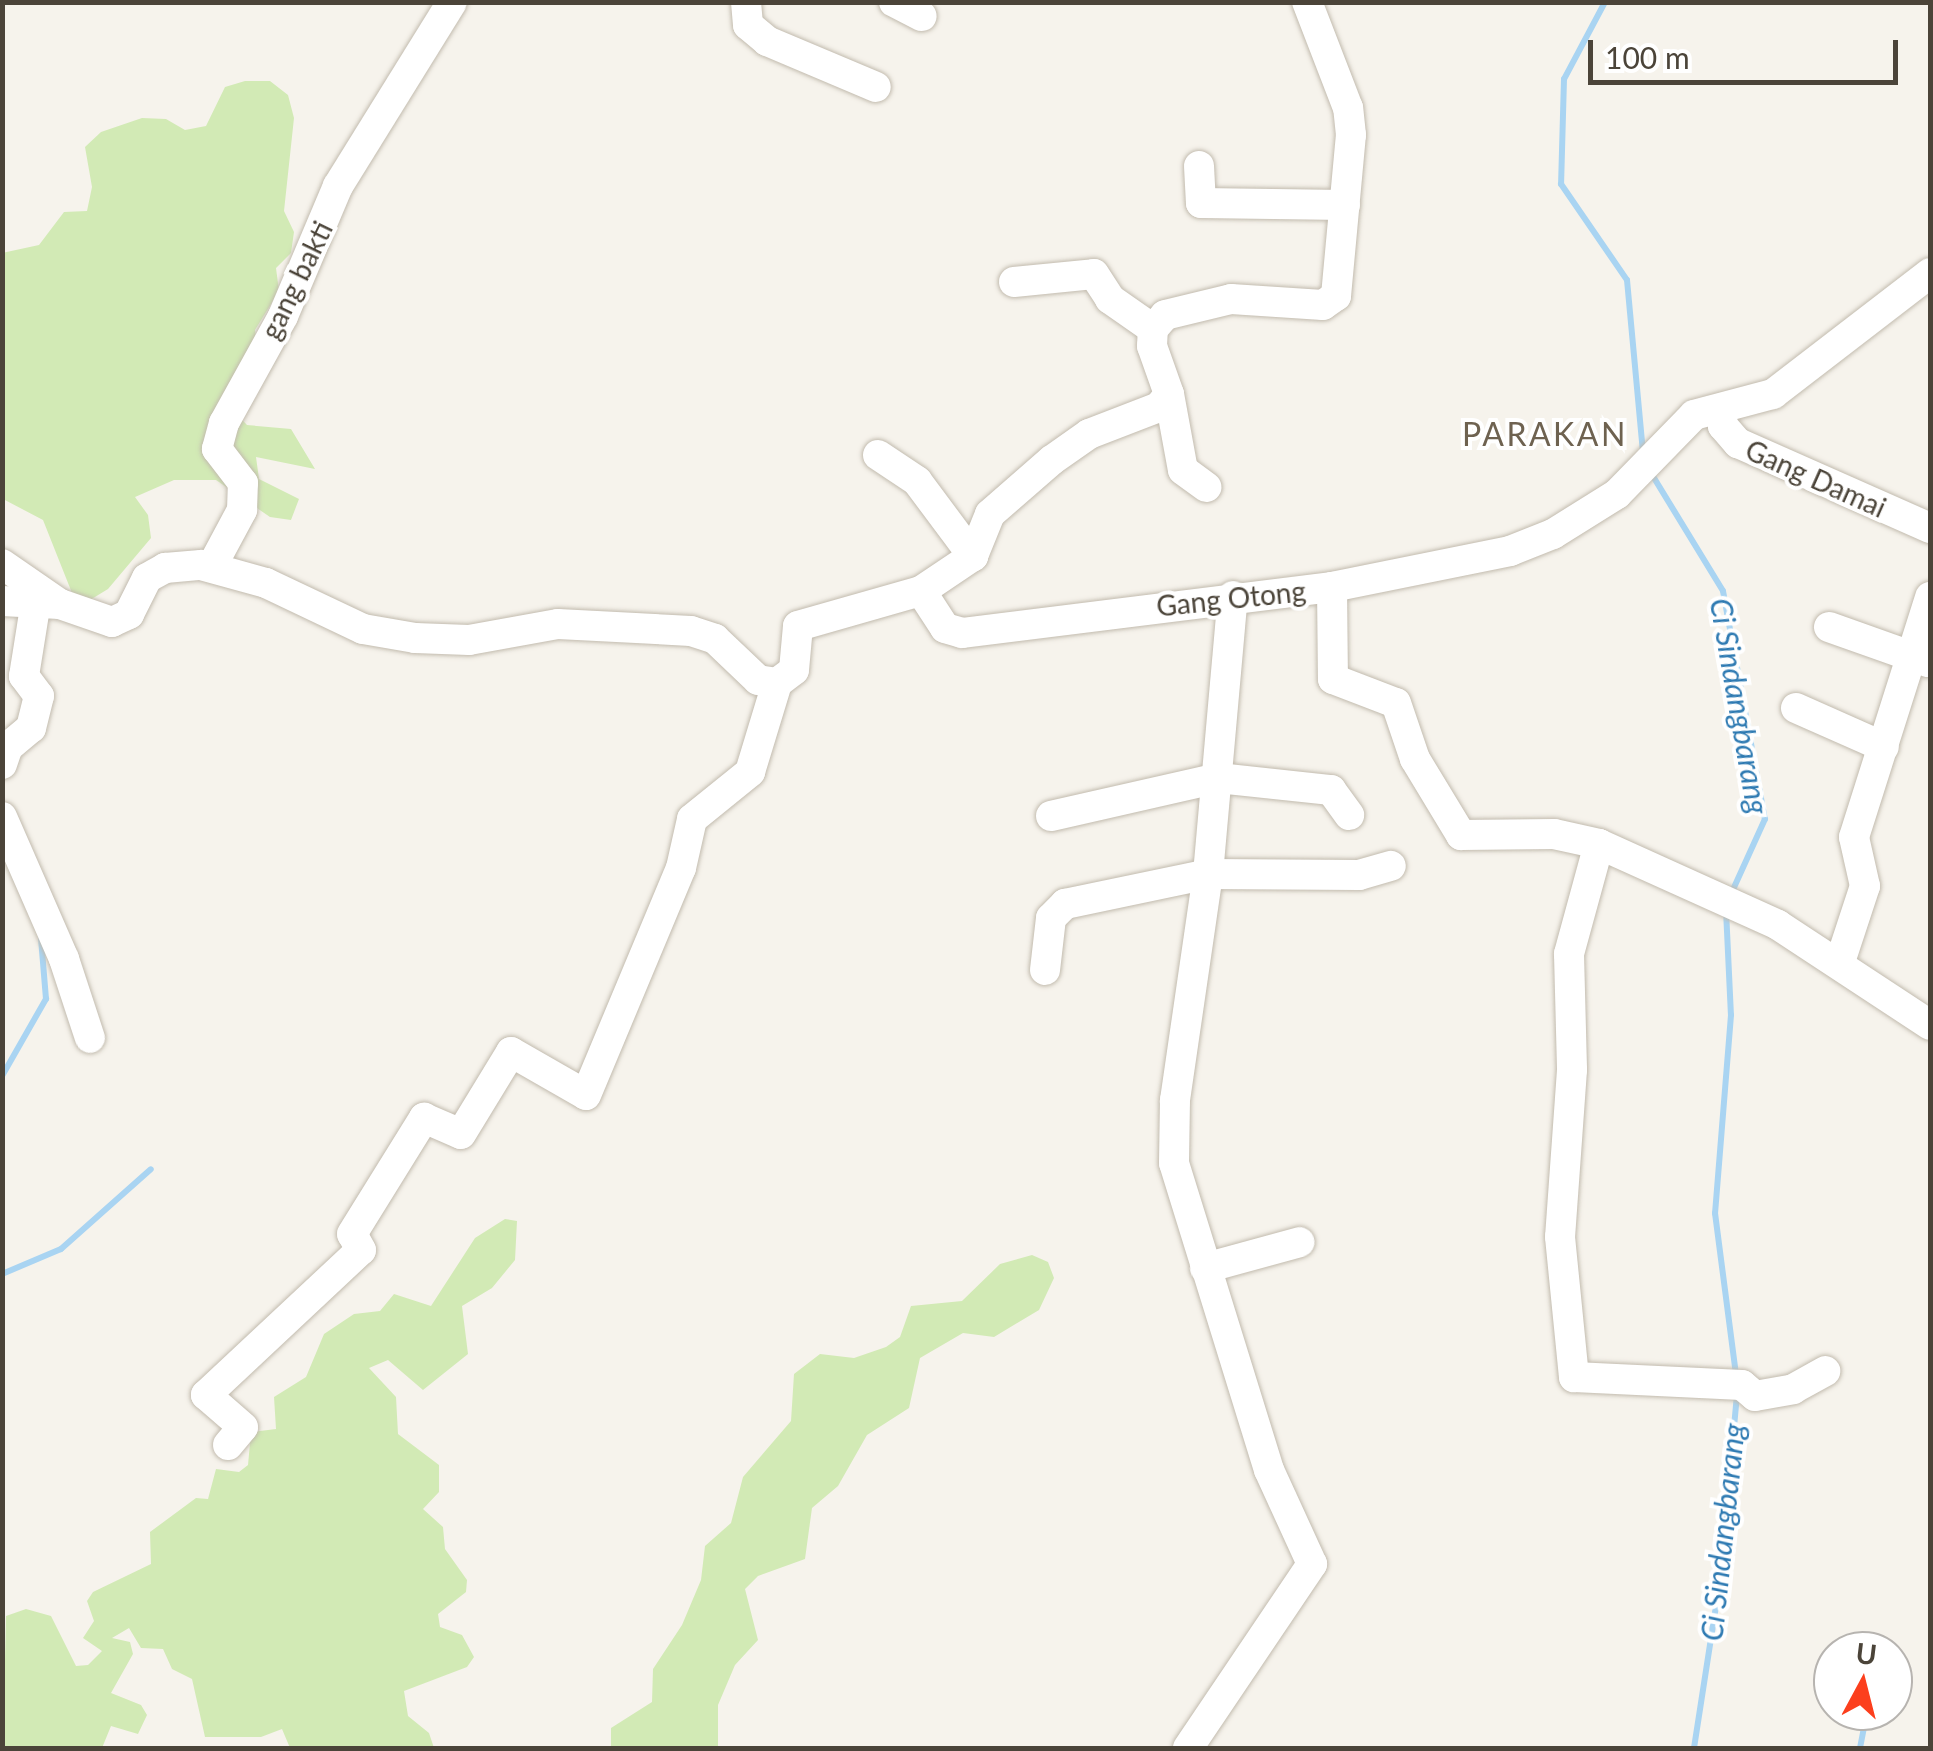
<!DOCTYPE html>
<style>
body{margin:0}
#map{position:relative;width:1933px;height:1751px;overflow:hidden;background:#f6f3ec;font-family:Lato,sans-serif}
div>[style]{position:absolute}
.green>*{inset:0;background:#d2eab5}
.stream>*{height:6px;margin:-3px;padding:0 3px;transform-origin:3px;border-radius:3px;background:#a9d4f2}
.roads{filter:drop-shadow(0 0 2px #c2bbae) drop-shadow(0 0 2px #c2bbae)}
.minor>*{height:30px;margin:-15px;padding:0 15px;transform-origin:15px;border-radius:15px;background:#fff}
span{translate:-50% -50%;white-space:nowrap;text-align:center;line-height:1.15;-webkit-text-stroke:8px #fff;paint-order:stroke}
.street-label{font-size:28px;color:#4b4439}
.water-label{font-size:30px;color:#2e7ab2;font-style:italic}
.quarter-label{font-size:32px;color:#6e6250;letter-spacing:2.5px}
.frame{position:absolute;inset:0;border:5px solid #4b4439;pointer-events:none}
.north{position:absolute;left:1813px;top:1631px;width:100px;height:100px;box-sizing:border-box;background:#fff;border:2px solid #b7b4b0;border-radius:50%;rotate:7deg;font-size:28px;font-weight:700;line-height:40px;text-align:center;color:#4b4439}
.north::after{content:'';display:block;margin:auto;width:35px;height:45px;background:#fc3f1d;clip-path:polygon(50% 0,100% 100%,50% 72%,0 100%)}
.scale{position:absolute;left:1588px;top:40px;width:310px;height:45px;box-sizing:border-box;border:5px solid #4b4439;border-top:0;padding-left:12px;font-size:30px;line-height:35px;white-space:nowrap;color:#4b4439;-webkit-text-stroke:8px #fff;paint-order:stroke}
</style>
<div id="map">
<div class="green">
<div style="clip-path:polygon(245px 81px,270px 81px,288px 95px,294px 118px,284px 211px,294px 232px,291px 253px,276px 268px,279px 291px,255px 330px,261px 377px,231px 408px,247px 425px,291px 429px,315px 469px,256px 457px,259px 479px,299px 499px,291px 520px,270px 517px,216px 480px,174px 480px,135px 497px,148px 515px,151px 538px,108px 589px,90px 600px,72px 593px,43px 520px,3px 499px,2px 253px,39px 245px,64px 212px,87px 211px,92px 187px,85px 147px,101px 132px,142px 118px,166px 119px,185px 130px,206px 126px,225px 87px)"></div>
<div style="clip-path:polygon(505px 1219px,517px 1221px,515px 1260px,492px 1288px,462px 1306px,468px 1354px,423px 1390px,388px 1360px,369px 1368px,396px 1397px,398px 1434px,439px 1465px,439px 1492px,423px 1509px,443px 1527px,445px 1549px,467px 1580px,466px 1592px,438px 1614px,440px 1627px,462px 1635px,474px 1657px,467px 1667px,404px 1691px,408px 1716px,429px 1733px,434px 1748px,290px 1748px,282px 1729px,261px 1737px,205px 1737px,192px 1679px,172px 1669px,163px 1649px,141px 1648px,129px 1628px,112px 1638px,130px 1642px,133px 1654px,111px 1693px,141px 1705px,147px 1715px,138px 1734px,111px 1726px,102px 1748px,3px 1748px,6px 1616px,26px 1609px,51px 1616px,76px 1666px,88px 1665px,102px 1651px,83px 1638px,94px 1621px,87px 1601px,93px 1592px,151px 1564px,150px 1532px,196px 1498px,208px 1499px,216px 1469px,239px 1472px,248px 1465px,251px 1432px,276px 1429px,274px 1397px,306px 1377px,324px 1334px,354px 1314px,380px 1311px,394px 1294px,431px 1306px,475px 1238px)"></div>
<div style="clip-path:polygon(1032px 1255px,1048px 1262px,1054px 1278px,1039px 1310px,994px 1337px,963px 1333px,920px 1358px,909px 1408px,867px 1435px,838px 1486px,812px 1508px,805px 1559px,758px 1576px,745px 1589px,758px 1640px,735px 1665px,718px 1705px,718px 1748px,611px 1748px,611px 1728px,652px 1702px,653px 1669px,682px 1625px,701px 1580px,705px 1546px,731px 1523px,743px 1477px,791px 1421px,794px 1374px,820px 1354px,854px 1358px,886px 1347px,900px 1337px,911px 1306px,962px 1301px,1000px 1264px)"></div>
</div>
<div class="stream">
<div style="left:1605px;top:2px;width:87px;rotate:118deg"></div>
<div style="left:1564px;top:79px;width:105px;rotate:91.6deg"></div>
<div style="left:1561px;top:184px;width:116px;rotate:55.5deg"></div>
<div style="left:1627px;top:280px;width:173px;rotate:84.7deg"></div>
<div style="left:1651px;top:473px;width:138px;rotate:58.6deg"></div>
<div style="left:1723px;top:591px;width:232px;rotate:79.6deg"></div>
<div style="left:1765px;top:819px;width:82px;rotate:114.4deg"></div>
<div style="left:1726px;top:910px;width:105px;rotate:87.3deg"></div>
<div style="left:1731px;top:1015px;width:199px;rotate:94.6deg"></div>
<div style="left:1715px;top:1213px;width:163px;rotate:82.6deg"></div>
<div style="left:2px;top:1076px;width:89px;rotate:-60.3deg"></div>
<div style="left:46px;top:999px;width:61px;rotate:-94.7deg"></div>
<div style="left:2px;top:1274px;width:64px;rotate:-23deg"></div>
<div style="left:61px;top:1249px;width:120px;rotate:-41.6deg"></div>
<div style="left:1694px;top:1748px;width:169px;rotate:-81.2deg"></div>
<div style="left:1720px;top:1581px;width:189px;rotate:-84.8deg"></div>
<div style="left:1860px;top:1748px;width:38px;rotate:-79deg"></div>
</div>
<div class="roads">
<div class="minor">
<div style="left:746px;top:2px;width:23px;rotate:85deg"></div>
<div style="left:748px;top:25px;width:25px;rotate:40deg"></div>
<div style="left:767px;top:41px;width:118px;rotate:22.9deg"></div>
<div style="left:894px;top:2px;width:31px;rotate:27deg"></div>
<div style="left:1199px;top:166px;width:37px;rotate:87deg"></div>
<div style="left:1201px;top:203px;width:144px;rotate:0.8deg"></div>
<div style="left:1014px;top:282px;width:80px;rotate:-5.7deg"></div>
<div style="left:1094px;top:274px;width:30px;rotate:57deg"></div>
<div style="left:1110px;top:299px;width:52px;rotate:34.9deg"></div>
<div style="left:1153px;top:329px;width:18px;rotate:-49deg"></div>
<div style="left:1165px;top:315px;width:68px;rotate:-13.6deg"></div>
<div style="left:1231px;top:299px;width:92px;rotate:3.7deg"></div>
<div style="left:1323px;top:305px;width:16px;rotate:-35deg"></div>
<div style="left:1336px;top:296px;width:162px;rotate:-84.7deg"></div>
<div style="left:1351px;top:135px;width:27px;rotate:-96deg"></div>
<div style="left:1348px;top:108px;width:114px;rotate:-111.1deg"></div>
<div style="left:1169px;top:394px;width:77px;rotate:79.6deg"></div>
<div style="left:1183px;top:470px;width:29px;rotate:36deg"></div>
<div style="left:1721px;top:410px;width:16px;rotate:83deg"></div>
<div style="left:1723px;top:426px;width:23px;rotate:49deg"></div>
<div style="left:1738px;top:443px;width:210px;rotate:23.9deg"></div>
<div style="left:878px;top:455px;width:47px;rotate:33.7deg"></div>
<div style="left:917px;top:481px;width:94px;rotate:53.3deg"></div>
<div style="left:2px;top:564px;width:70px;rotate:34.6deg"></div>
<div style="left:212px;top:566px;width:64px;rotate:-61.8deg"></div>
<div style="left:242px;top:510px;width:27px;rotate:-88deg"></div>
<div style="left:243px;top:483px;width:43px;rotate:-127.4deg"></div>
<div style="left:217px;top:449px;width:27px;rotate:-75deg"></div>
<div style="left:224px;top:423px;width:122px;rotate:-61.1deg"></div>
<div style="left:283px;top:316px;width:141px;rotate:-67.1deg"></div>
<div style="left:338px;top:186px;width:216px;rotate:-58.2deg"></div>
<div style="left:1332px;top:587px;width:92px;rotate:89.4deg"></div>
<div style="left:1333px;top:679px;width:67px;rotate:20.9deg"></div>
<div style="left:1396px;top:703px;width:59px;rotate:71.3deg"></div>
<div style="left:1415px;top:759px;width:89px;rotate:58.8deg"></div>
<div style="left:1461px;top:835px;width:93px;rotate:-0.6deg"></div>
<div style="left:1554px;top:834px;width:46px;rotate:12.5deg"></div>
<div style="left:1599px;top:844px;width:196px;rotate:24.3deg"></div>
<div style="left:1778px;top:925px;width:182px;rotate:33.3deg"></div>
<div style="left:921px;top:591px;width:44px;rotate:57deg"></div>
<div style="left:945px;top:628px;width:18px;rotate:16deg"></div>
<div style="left:962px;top:633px;width:373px;rotate:-7.1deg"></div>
<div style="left:1332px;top:587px;width:182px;rotate:-11.4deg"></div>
<div style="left:1510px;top:551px;width:46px;rotate:-21.6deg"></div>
<div style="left:1553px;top:534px;width:75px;rotate:-32deg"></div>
<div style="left:1617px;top:494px;width:110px;rotate:-45.7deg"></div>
<div style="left:1694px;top:415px;width:82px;rotate:-14.9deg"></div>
<div style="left:1773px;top:394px;width:198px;rotate:-37.6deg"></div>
<div style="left:2px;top:601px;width:58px;rotate:3deg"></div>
<div style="left:60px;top:604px;width:55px;rotate:19.1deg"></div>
<div style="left:112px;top:622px;width:19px;rotate:-25deg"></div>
<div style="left:129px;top:614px;width:40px;rotate:-63.4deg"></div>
<div style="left:147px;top:578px;width:21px;rotate:-29deg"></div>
<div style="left:165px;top:568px;width:36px;rotate:-5deg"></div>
<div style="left:201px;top:565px;width:67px;rotate:15.5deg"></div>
<div style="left:266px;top:583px;width:107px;rotate:25.4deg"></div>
<div style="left:363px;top:629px;width:53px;rotate:9.8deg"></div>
<div style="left:415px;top:638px;width:54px;rotate:2.1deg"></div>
<div style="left:469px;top:640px;width:90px;rotate:-10.2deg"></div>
<div style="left:558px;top:624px;width:133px;rotate:3deg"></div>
<div style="left:691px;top:631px;width:25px;rotate:18deg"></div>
<div style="left:715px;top:639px;width:59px;rotate:43.6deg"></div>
<div style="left:758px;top:680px;width:19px;rotate:9deg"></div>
<div style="left:777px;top:683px;width:21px;rotate:-37deg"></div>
<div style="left:794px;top:670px;width:44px;rotate:-84.8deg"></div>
<div style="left:798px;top:626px;width:128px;rotate:-15.9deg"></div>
<div style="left:921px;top:591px;width:63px;rotate:-33.9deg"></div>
<div style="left:973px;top:556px;width:45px;rotate:-68deg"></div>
<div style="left:990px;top:514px;width:82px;rotate:-41.1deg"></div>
<div style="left:1052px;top:460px;width:45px;rotate:-35.1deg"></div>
<div style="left:1089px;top:434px;width:75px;rotate:-21.1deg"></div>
<div style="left:1159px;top:407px;width:16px;rotate:-52deg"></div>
<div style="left:1169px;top:394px;width:51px;rotate:-109.5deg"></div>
<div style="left:1152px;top:346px;width:17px;rotate:-87deg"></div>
<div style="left:1829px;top:627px;width:105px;rotate:19.5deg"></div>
<div style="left:1796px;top:708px;width:96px;rotate:23.9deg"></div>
<div style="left:2px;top:764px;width:18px;rotate:-71deg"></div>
<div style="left:8px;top:747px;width:30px;rotate:-40deg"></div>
<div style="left:31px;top:728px;width:33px;rotate:-76deg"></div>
<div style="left:39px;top:696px;width:25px;rotate:-127deg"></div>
<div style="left:24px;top:676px;width:70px;rotate:-80.9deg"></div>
<div style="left:1051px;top:816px;width:171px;rotate:-12.8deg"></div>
<div style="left:1218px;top:778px;width:114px;rotate:6.1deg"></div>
<div style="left:1331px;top:790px;width:31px;rotate:54deg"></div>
<div style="left:2px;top:817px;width:155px;rotate:66.4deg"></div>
<div style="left:64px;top:959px;width:83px;rotate:71.8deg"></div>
<div style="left:1599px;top:844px;width:114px;rotate:105.3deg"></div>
<div style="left:1569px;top:954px;width:116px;rotate:88.5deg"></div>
<div style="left:1572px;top:1070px;width:167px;rotate:94.1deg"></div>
<div style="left:1560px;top:1237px;width:141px;rotate:84.3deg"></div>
<div style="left:1574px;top:1377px;width:168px;rotate:2.7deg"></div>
<div style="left:1742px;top:1385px;width:17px;rotate:40deg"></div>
<div style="left:1755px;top:1396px;width:39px;rotate:-10deg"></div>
<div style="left:1793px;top:1389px;width:37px;rotate:-29deg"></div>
<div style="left:1840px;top:962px;width:80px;rotate:-71.8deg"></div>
<div style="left:1865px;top:886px;width:50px;rotate:-102.7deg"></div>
<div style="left:1854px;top:837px;width:252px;rotate:-72.4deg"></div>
<div style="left:1045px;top:970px;width:52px;rotate:-83.4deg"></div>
<div style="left:1051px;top:918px;width:20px;rotate:-45deg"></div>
<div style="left:1065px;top:904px;width:146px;rotate:-11.8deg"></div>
<div style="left:1208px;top:874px;width:151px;rotate:0.4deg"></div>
<div style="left:1359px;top:875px;width:33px;rotate:-16deg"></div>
<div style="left:1205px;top:1268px;width:98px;rotate:-15.3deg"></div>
<div style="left:228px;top:1445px;width:23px;rotate:-50deg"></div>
<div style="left:243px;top:1427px;width:49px;rotate:-139.1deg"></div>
<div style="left:206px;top:1395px;width:212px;rotate:-43.1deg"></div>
<div style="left:361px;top:1250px;width:18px;rotate:-119deg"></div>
<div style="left:352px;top:1234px;width:137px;rotate:-58.2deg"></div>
<div style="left:424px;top:1118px;width:40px;rotate:23.4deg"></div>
<div style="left:461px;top:1134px;width:96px;rotate:-58.6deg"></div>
<div style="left:511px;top:1052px;width:86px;rotate:29.8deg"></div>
<div style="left:586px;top:1095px;width:246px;rotate:-67.3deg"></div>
<div style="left:681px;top:868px;width:50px;rotate:-77.3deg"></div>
<div style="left:692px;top:819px;width:75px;rotate:-39deg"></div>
<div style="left:750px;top:772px;width:93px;rotate:-73.1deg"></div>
<div style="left:1188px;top:1748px;width:222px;rotate:-56deg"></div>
<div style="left:1312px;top:1564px;width:103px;rotate:-114.6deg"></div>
<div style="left:1269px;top:1470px;width:321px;rotate:-107.2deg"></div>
<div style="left:1174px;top:1163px;width:63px;rotate:-89.1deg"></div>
<div style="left:1175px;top:1100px;width:228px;rotate:-81.7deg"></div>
<div style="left:1208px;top:874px;width:279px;rotate:-84.9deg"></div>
</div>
</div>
<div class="street-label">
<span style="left:296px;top:280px;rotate:-64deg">gang bakti</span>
<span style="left:1816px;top:478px;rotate:24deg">Gang Damai</span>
<span style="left:1231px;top:598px;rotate:-6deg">Gang Otong</span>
</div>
<div class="water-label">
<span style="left:1740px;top:706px;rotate:80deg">Ci Sindangbarang</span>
<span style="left:1722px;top:1532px;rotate:-84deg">Ci Sindangbarang</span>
</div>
<div class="quarter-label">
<span style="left:1545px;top:434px">PARAKAN</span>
</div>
<div class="frame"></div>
<div class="north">U</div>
<div class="scale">100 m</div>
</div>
